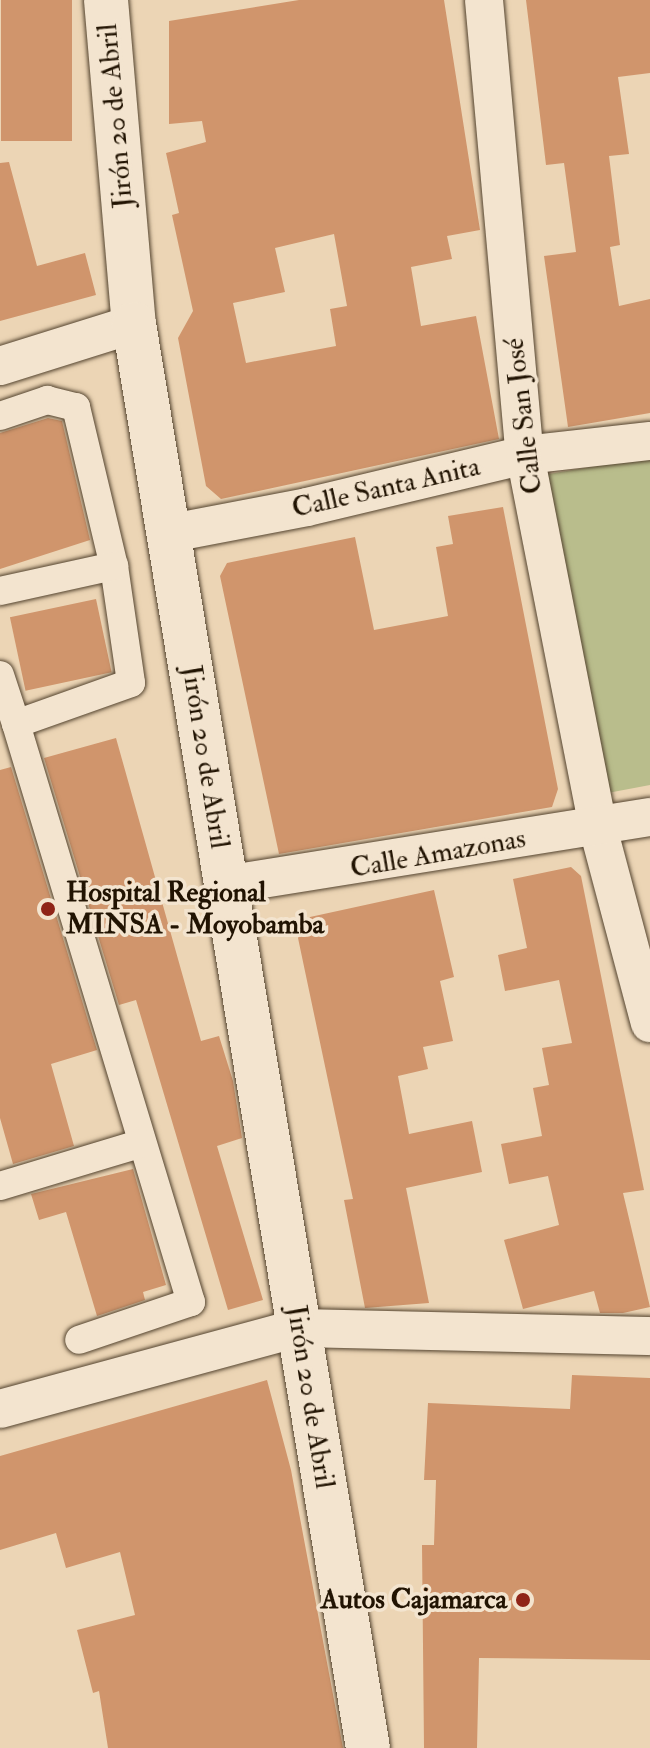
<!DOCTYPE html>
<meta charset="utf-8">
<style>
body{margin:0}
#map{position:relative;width:650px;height:1748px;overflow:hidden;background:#ecd5b5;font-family:"IM FELL Double Pica",serif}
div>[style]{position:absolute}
.green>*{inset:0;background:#b9bd8c}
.building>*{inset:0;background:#d0956c;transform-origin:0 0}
.roads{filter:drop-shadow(0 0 2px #54442f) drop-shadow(0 0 2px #54442f)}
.pedestrian>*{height:28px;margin:-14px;padding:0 14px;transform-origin:14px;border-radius:14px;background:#f3e4cf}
.minor>*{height:38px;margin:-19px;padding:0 19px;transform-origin:19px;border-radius:19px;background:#f3e4cf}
.secondary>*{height:44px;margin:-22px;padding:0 22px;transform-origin:22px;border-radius:22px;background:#f3e4cf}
.dots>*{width:22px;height:22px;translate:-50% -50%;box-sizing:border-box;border:4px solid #f3e4cf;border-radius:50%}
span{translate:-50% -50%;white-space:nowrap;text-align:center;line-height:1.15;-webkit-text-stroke:7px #f3e4cf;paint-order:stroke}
.street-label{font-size:28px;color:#211302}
.poi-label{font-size:28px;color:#211302;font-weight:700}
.left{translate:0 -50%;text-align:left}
.right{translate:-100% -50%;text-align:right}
</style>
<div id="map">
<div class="green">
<div style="clip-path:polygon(650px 457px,650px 785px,597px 795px,531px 477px)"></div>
</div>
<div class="building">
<div style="left:1px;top:0;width:71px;height:141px"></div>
<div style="clip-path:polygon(evenodd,299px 0,444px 0,480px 230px,447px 236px,452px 259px,411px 267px,421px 326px,476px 316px,499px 439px,221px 499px,206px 486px,178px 338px,193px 311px,172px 215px,179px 213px,166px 153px,206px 142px,202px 121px,169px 124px,169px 21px,299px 0,334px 234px,347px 306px,330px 309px,336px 346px,246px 363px,233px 303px,285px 292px,275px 248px,334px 234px)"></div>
<div style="clip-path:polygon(526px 0,650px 0,650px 73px,618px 77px,629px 154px,609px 156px,620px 245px,610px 247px,619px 306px,650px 299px,650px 413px,568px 427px,544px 256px,576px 252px,564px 163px,546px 165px)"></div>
<div style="clip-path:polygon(9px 162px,37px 266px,85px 253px,96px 295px,0 321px,0 163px)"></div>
<div style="clip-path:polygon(48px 418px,62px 421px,90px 540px,0 569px,0 433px)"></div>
<div style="clip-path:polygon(503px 507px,558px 789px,552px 807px,279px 854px,220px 576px,227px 563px,355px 537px,374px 630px,448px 616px,436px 547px,453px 544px,448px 516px)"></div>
<div style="left:96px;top:599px;width:75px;height:88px;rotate:78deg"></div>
<div style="clip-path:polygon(116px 738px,201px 1041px,219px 1036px,233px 1081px,242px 1138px,217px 1146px,263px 1300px,228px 1310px,136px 1000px,119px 1005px,44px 758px)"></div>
<div style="clip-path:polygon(11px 767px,97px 1050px,51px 1064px,74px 1146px,13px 1164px,0 1118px,0 770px)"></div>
<div style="clip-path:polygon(571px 867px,581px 876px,644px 1190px,623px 1193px,650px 1307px,623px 1313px,600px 1313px,594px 1291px,523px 1309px,504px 1240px,559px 1225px,548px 1176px,509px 1184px,501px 1144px,542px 1136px,533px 1088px,549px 1085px,542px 1048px,572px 1043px,559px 980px,505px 991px,498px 955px,527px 948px,513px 879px)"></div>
<div style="clip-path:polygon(434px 890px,454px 977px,440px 981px,453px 1041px,423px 1047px,428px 1069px,398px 1076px,409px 1134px,472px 1121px,482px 1172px,406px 1188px,429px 1303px,365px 1308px,344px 1200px,353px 1199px,298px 938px,310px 917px)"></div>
<div style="clip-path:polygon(133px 1169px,166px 1285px,143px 1292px,145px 1300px,97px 1316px,66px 1212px,39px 1220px,31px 1194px)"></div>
<div style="clip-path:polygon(572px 1375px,650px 1378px,650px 1660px,479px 1658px,477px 1748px,424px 1748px,422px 1545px,434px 1545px,436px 1480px,424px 1480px,428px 1403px,570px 1409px)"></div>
<div style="clip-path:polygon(267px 1380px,291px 1470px,343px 1748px,108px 1748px,99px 1691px,93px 1693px,77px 1630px,135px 1615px,120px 1552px,66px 1568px,56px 1533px,0 1550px,0 1456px)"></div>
</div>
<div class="roads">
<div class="pedestrian">
<div style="left:0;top:416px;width:50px;rotate:-18.8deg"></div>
<div style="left:47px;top:400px;width:30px;rotate:14deg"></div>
<div style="left:76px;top:407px;width:163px;rotate:76.6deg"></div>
<div style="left:114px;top:566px;width:118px;rotate:81.7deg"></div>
<div style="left:131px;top:683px;width:122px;rotate:160.4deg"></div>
<div style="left:16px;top:724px;width:604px;rotate:73.16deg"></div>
<div style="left:191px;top:1302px;width:118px;rotate:161.3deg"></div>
<div style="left:0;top:591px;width:117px;rotate:-12.4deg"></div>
<div style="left:0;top:675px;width:52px;rotate:71.9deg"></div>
<div style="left:0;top:1186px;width:148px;rotate:-16.8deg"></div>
</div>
<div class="minor">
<div style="left:484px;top:0;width:457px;rotate:84.9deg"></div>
<div style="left:525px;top:455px;width:380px;rotate:78.9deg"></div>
<div style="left:598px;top:828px;width:202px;rotate:75.1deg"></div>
<div style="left:0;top:366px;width:140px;rotate:-17.4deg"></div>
<div style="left:171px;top:533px;width:138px;rotate:-10.8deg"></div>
<div style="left:307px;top:507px;width:224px;rotate:-13.4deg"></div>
<div style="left:525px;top:455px;width:126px;rotate:-6.4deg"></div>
<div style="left:225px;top:885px;width:430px;rotate:-9.1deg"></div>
<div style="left:0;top:1409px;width:309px;rotate:-15.2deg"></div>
<div style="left:298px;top:1328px;width:352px;rotate:1.3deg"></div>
</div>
<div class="secondary">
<div style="left:106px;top:0;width:325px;rotate:85.1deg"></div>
<div style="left:134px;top:324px;width:1443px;rotate:80.67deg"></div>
</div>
</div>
<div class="dots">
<div style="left:48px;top:909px;background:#8f2418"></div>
<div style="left:523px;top:1600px;background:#8f2418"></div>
</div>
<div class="street-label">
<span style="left:116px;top:116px;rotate:-95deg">Jirón 20 de Abril</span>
<span style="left:524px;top:416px;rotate:-97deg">Calle San José</span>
<span style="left:386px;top:488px;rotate:-13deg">Calle Santa Anita</span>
<span style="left:205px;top:757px;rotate:81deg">Jirón 20 de Abril</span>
<span style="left:438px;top:854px;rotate:-10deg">Calle Amazonas</span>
<span style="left:310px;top:1397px;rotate:81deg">Jirón 20 de Abril</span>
</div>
<div class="poi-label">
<span class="left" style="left:66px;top:909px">Hospital Regional<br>MINSA - Moyobamba</span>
<span class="right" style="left:507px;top:1600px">Autos Cajamarca</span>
</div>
</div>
